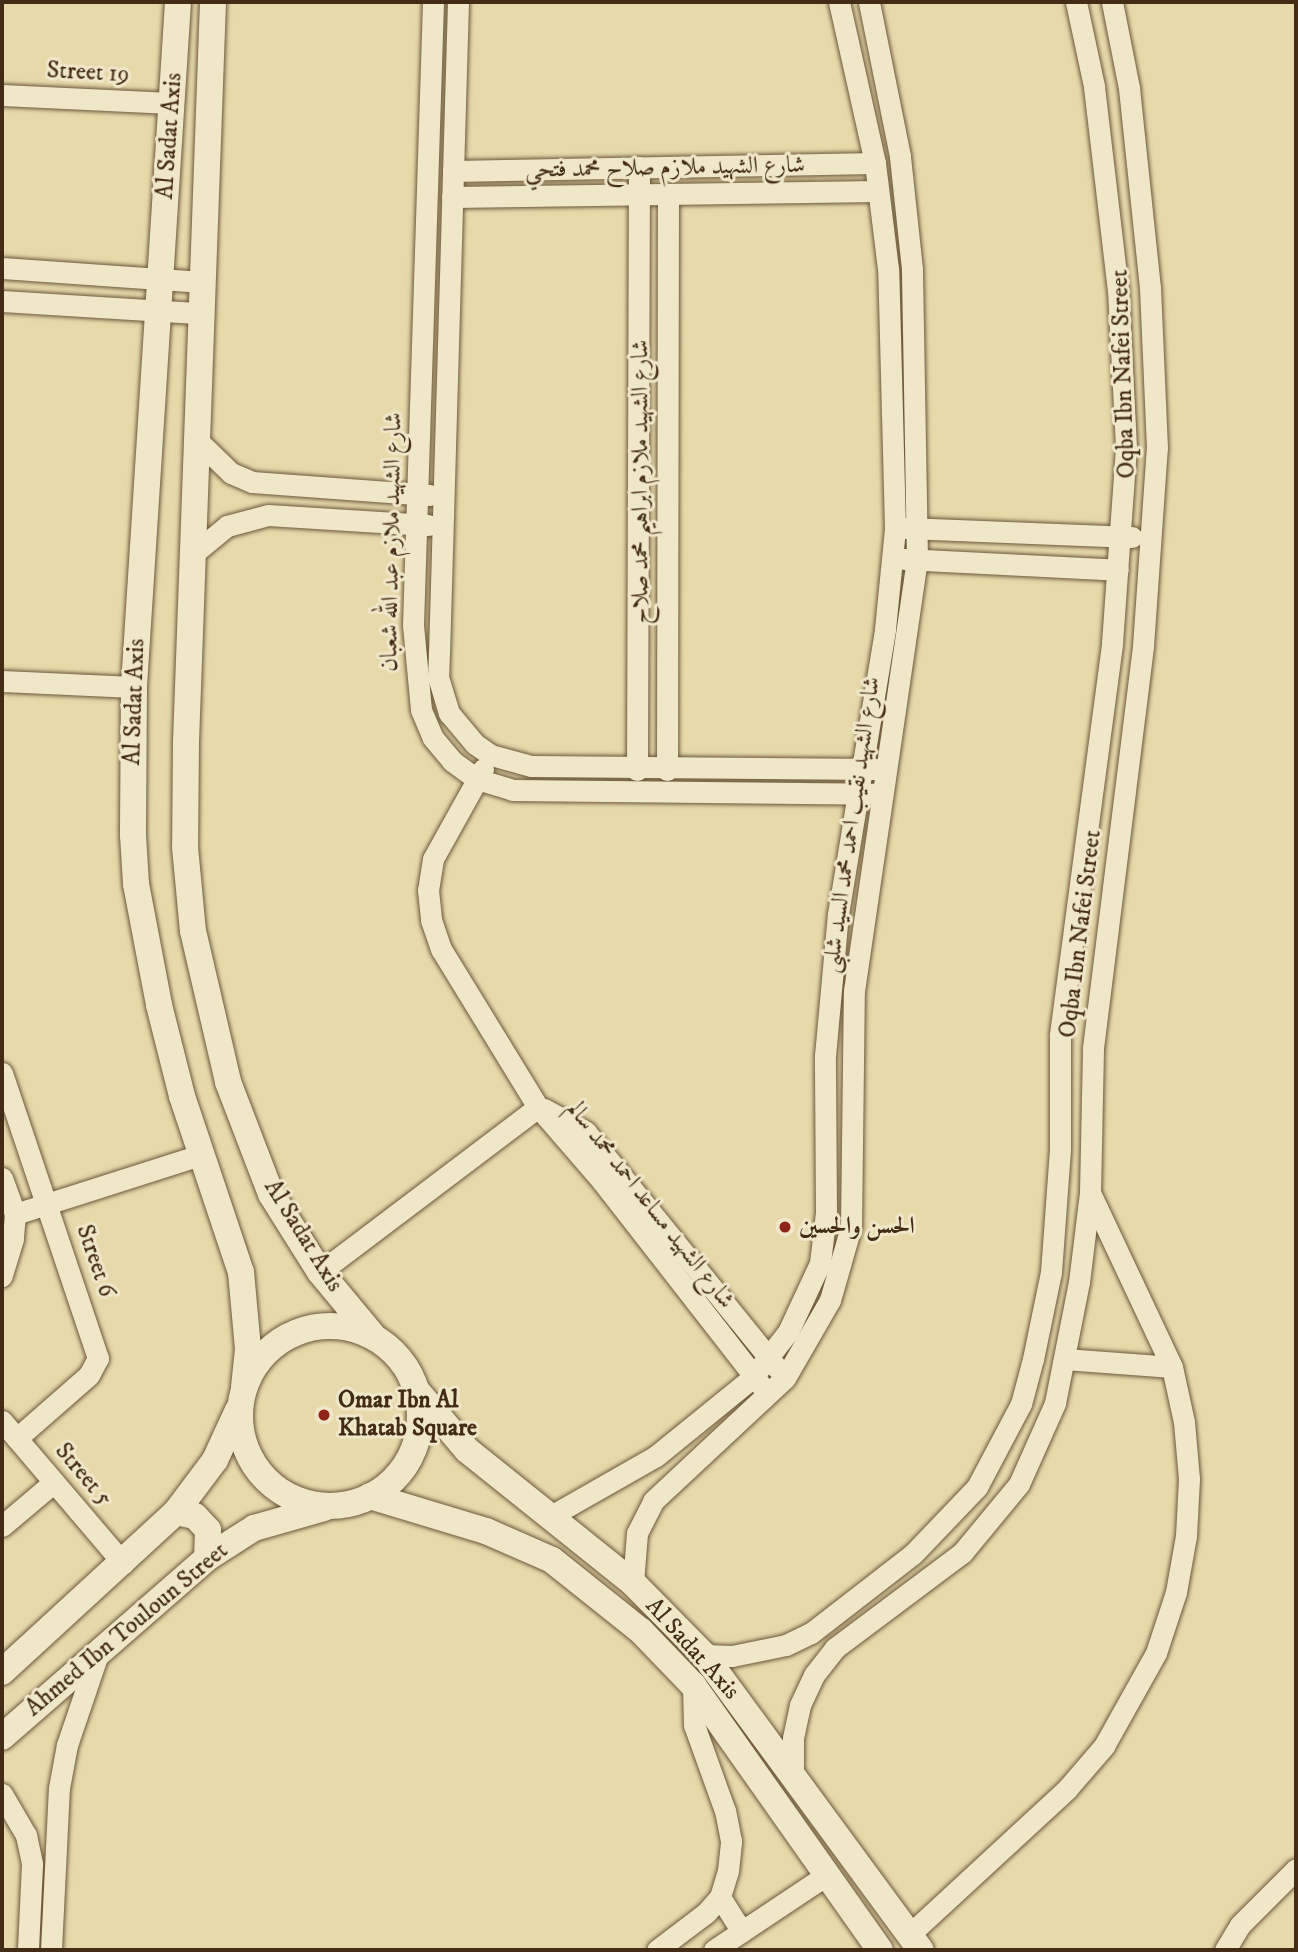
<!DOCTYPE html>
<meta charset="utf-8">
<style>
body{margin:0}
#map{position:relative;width:1298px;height:1952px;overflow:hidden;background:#e6daab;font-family:"IM FELL DW Pica",Amiri,serif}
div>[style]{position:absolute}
.roads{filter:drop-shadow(0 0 2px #6c583a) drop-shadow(0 0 2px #6c583a)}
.minor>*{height:21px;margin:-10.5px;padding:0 10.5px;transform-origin:10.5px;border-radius:10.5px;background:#efe7c8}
.tertiary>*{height:26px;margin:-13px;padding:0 13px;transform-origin:13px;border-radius:13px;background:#efe7c8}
.tertiary>.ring{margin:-13px;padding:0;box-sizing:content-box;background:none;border:26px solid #efe7c8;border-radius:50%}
.dots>*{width:19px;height:19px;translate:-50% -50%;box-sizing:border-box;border:4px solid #efe7c8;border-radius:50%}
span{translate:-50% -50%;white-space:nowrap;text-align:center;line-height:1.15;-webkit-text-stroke:6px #efe7c8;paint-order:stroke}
.street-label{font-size:24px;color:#432c15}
.poi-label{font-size:24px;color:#432c15;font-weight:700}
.left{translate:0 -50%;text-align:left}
.frame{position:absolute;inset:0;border:4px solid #432c15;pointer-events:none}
</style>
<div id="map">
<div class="roads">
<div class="minor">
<div style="left:433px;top:2px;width:623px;rotate:91.84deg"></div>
<div style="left:413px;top:625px;width:85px;rotate:84.6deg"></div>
<div style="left:421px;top:710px;width:30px;rotate:67deg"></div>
<div style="left:433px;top:738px;width:30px;rotate:50deg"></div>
<div style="left:452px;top:761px;width:31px;rotate:36deg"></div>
<div style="left:477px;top:779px;width:37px;rotate:17deg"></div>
<div style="left:512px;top:790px;width:361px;rotate:0.6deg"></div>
<div style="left:458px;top:2px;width:650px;rotate:91.67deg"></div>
<div style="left:439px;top:652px;width:25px;rotate:92deg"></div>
<div style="left:438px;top:677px;width:38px;rotate:73deg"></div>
<div style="left:449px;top:713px;width:40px;rotate:50deg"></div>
<div style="left:475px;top:744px;width:19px;rotate:35deg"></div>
<div style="left:491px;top:755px;width:41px;rotate:15.4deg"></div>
<div style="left:531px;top:766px;width:345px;rotate:0.5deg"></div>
<div style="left:2px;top:95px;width:169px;rotate:2.7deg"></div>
<div style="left:453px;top:171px;width:422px;rotate:-1.1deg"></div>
<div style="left:452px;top:197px;width:426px;rotate:-0.8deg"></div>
<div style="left:2px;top:268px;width:201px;rotate:4deg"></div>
<div style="left:2px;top:301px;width:199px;rotate:3.5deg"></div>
<div style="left:197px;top:440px;width:47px;rotate:44.1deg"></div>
<div style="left:231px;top:473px;width:23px;rotate:23deg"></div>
<div style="left:252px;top:482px;width:178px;rotate:4.2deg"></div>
<div style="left:906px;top:528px;width:226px;rotate:2.3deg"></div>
<div style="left:193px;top:554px;width:44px;rotate:-39.5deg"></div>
<div style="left:227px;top:526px;width:42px;rotate:-15deg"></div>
<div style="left:268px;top:515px;width:160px;rotate:3.6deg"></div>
<div style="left:904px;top:559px;width:214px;rotate:2.9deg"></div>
<div style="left:2px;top:681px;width:132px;rotate:2.6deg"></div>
<div style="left:483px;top:769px;width:103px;rotate:119.1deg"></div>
<div style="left:433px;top:859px;width:31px;rotate:99deg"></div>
<div style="left:428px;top:890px;width:30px;rotate:84deg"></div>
<div style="left:431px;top:920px;width:31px;rotate:71deg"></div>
<div style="left:441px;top:949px;width:185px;rotate:58.5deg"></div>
<div style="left:538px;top:1107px;width:98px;rotate:49.1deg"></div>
<div style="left:602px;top:1181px;width:259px;rotate:52.1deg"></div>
<div style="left:637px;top:770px;width:603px;rotate:-89.81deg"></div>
<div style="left:667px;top:770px;width:576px;rotate:-89.9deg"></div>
<div style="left:2px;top:1073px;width:301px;rotate:71.4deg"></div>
<div style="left:98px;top:1358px;width:19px;rotate:118deg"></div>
<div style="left:89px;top:1375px;width:96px;rotate:138.8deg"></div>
<div style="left:544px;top:1109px;width:48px;rotate:28.7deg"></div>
<div style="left:586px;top:1132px;width:304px;rotate:51deg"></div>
<div style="left:2px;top:1178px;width:38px;rotate:70deg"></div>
<div style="left:15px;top:1214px;width:25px;rotate:95deg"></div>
<div style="left:13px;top:1239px;width:39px;rotate:107deg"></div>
<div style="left:15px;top:1214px;width:197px;rotate:-17.7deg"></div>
<div style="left:320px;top:1272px;width:273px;rotate:-37.1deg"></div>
<div style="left:1065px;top:1359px;width:107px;rotate:4.3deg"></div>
<div style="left:2px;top:1421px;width:187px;rotate:49.6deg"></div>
<div style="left:549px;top:1517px;width:123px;rotate:-29.7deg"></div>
<div style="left:656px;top:1456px;width:124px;rotate:-39.1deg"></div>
<div style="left:752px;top:1378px;width:58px;rotate:-52deg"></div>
<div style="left:788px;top:1332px;width:76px;rotate:-65.1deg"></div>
<div style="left:820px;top:1263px;width:50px;rotate:-83.2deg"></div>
<div style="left:826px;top:1213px;width:157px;rotate:-90.4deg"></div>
<div style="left:825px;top:1056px;width:143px;rotate:-84.8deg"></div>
<div style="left:838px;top:914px;width:289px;rotate:-80.6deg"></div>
<div style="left:885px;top:629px;width:101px;rotate:-84.3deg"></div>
<div style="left:895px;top:528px;width:259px;rotate:-91.5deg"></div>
<div style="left:888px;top:269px;width:107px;rotate:-97deg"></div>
<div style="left:875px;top:163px;width:165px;rotate:-102.6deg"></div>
<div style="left:2px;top:1526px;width:68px;rotate:-40.2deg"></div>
<div style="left:633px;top:1583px;width:50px;rotate:-85.4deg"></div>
<div style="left:637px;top:1533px;width:36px;rotate:-63deg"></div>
<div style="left:653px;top:1501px;width:180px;rotate:-43deg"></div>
<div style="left:785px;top:1378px;width:90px;rotate:-60deg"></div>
<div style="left:830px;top:1300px;width:76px;rotate:-74deg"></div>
<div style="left:851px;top:1227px;width:236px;rotate:-89.3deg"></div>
<div style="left:854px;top:991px;width:437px;rotate:-81.7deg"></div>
<div style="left:917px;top:559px;width:290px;rotate:-91deg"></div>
<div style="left:912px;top:269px;width:114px;rotate:-96.1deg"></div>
<div style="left:900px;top:156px;width:157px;rotate:-101.4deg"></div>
<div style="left:704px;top:1655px;width:28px;rotate:2deg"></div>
<div style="left:732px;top:1656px;width:55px;rotate:-11.5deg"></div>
<div style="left:786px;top:1645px;width:28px;rotate:-26deg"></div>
<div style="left:811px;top:1633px;width:129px;rotate:-37.8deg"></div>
<div style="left:913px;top:1554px;width:93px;rotate:-46.3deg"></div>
<div style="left:977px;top:1487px;width:94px;rotate:-62.1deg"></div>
<div style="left:1021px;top:1404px;width:47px;rotate:-75.1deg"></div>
<div style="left:1033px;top:1359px;width:89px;rotate:-78.3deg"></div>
<div style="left:1051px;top:1272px;width:122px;rotate:-85.8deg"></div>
<div style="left:1060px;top:1150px;width:116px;rotate:-90deg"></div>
<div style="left:1060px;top:1034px;width:394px;rotate:-82.4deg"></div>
<div style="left:1112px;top:643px;width:196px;rotate:-85.9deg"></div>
<div style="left:1126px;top:447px;width:156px;rotate:-92.9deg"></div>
<div style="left:1118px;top:291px;width:206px;rotate:-96.7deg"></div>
<div style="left:1094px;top:86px;width:86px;rotate:-102.1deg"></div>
<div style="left:793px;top:1772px;width:34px;rotate:-90deg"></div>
<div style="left:793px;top:1738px;width:34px;rotate:-78deg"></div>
<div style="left:800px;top:1705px;width:33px;rotate:-65deg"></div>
<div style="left:814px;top:1675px;width:34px;rotate:-52deg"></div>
<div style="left:835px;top:1648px;width:159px;rotate:-36.8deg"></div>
<div style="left:962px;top:1553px;width:89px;rotate:-50.4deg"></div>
<div style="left:1019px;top:1484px;width:89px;rotate:-66deg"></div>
<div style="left:1055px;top:1403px;width:123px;rotate:-78.8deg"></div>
<div style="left:1079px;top:1282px;width:90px;rotate:-83deg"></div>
<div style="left:1090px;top:1193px;width:145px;rotate:-88.8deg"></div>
<div style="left:1093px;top:1048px;width:405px;rotate:-82.9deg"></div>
<div style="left:1143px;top:646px;width:198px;rotate:-86deg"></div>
<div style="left:1157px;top:448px;width:160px;rotate:-92.5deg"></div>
<div style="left:1150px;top:288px;width:201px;rotate:-96deg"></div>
<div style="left:1129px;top:88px;width:88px;rotate:-101.2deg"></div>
<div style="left:2px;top:1794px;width:48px;rotate:59.7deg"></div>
<div style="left:26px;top:1835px;width:30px;rotate:78deg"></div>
<div style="left:32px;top:1864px;width:86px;rotate:92.7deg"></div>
<div style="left:720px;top:1897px;width:41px;rotate:57.8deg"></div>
<div style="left:910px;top:1934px;width:214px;rotate:-42.7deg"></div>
<div style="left:1067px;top:1789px;width:57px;rotate:-49.3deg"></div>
<div style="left:1104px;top:1746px;width:107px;rotate:-60.8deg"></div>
<div style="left:1156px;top:1653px;width:64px;rotate:-71.8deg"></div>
<div style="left:1176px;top:1592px;width:57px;rotate:-79.9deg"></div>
<div style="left:1186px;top:1536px;width:57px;rotate:-87deg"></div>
<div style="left:1189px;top:1479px;width:57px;rotate:-95deg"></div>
<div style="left:1184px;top:1422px;width:56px;rotate:-102.3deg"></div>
<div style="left:1172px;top:1367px;width:192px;rotate:-115.2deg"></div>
<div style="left:51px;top:1950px;width:162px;rotate:-87.2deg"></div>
<div style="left:59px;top:1788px;width:44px;rotate:-79.5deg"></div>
<div style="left:67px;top:1745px;width:96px;rotate:-71.2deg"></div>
<div style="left:657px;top:1950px;width:61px;rotate:-37.1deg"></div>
<div style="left:706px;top:1913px;width:21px;rotate:-49deg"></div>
<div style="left:720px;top:1897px;width:27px;rotate:-73deg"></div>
<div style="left:728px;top:1871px;width:30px;rotate:-84deg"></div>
<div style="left:731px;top:1841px;width:31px;rotate:-101deg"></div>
<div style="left:725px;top:1811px;width:91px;rotate:-109.8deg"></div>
<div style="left:694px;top:1725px;width:40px;rotate:-91.4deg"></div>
<div style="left:714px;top:1950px;width:137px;rotate:-33.7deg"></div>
<div style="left:1225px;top:1950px;width:29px;rotate:-59deg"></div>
<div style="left:1240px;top:1925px;width:79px;rotate:-45deg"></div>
</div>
<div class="tertiary">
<div style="left:178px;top:2px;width:686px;rotate:93.68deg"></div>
<div style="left:134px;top:687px;width:148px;rotate:90.4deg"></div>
<div style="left:133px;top:835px;width:49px;rotate:86.5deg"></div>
<div style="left:136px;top:884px;width:123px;rotate:79.2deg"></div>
<div style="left:159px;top:1005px;width:94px;rotate:75.8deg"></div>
<div style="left:182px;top:1096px;width:186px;rotate:71.5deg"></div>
<div style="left:241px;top:1272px;width:77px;rotate:84.8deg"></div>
<div style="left:248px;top:1349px;width:38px;rotate:96deg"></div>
<div style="left:213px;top:2px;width:740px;rotate:92.09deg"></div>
<div style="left:186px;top:742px;width:105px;rotate:90.5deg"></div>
<div style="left:185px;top:847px;width:84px;rotate:84.6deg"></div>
<div style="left:193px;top:931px;width:155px;rotate:76.9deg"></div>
<div style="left:228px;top:1082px;width:120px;rotate:69deg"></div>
<div style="left:271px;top:1194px;width:92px;rotate:57.9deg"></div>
<div style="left:320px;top:1272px;width:85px;rotate:50.3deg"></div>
<div class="ring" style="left:240px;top:1326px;width:154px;height:154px"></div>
<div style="left:417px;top:1391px;width:77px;rotate:49.7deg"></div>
<div style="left:467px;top:1450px;width:213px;rotate:38.7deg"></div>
<div style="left:633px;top:1583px;width:101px;rotate:45.4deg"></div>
<div style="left:704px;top:1655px;width:366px;rotate:53.7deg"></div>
<div style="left:370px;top:1496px;width:121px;rotate:16.8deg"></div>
<div style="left:486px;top:1531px;width:72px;rotate:23.7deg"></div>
<div style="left:552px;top:1560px;width:114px;rotate:38.6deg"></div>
<div style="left:641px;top:1631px;width:75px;rotate:46.1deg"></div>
<div style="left:693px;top:1685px;width:324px;rotate:54.8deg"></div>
<div style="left:176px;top:1512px;width:19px;rotate:12deg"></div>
<div style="left:195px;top:1516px;width:19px;rotate:47deg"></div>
<div style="left:208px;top:1530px;width:28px;rotate:92deg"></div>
<div style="left:2px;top:1672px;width:236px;rotate:-42.6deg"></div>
<div style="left:176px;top:1512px;width:65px;rotate:-53.1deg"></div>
<div style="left:215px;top:1460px;width:55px;rotate:-65.3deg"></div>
<div style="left:2px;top:1737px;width:272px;rotate:-41.1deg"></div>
<div style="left:207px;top:1558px;width:56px;rotate:-32.6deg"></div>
<div style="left:254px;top:1528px;width:73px;rotate:-15.9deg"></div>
</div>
</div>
<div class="dots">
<div style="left:785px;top:1227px;background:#8f2418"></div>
<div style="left:324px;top:1415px;background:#8f2418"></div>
</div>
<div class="street-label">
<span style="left:88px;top:73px;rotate:3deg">Street 19</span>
<span style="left:170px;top:136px;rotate:-86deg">Al Sadat Axis</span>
<span style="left:665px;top:168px;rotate:-1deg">شارع الشهيد ملازم صلاح محمد فتحي</span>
<span style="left:1124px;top:374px;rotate:-92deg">Oqba Ibn Nafei Street</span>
<span style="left:641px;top:482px;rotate:-90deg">شارع الشهيد ملازم ابراهيم محمد صلاح</span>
<span style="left:392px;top:542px;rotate:-89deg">شارع الشهيد ملازم عبد الله شعبان</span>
<span style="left:135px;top:702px;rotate:-88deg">Al Sadat Axis</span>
<span style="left:852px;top:825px;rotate:-82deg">شارع الشهيد نقيب احمد محمد السيد شلبى</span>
<span style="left:1081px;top:934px;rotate:-83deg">Oqba Ibn Nafei Street</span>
<span style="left:650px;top:1205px;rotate:52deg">شارع الشهيد مساعد احمد محمد سالم</span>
<span style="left:303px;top:1236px;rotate:58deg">Al Sadat Axis</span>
<span style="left:95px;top:1261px;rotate:71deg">Street 6</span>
<span style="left:83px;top:1475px;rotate:50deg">Street 5</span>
<span style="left:127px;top:1630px;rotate:-40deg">Ahmed Ibn Touloun Street</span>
<span style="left:692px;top:1649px;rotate:48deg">Al Sadat Axis</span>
</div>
<div class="poi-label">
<span class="left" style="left:799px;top:1227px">الحسن والحسين</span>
<span class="left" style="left:338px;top:1415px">Omar Ibn Al<br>Khatab Square</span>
</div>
<div class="frame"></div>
</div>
